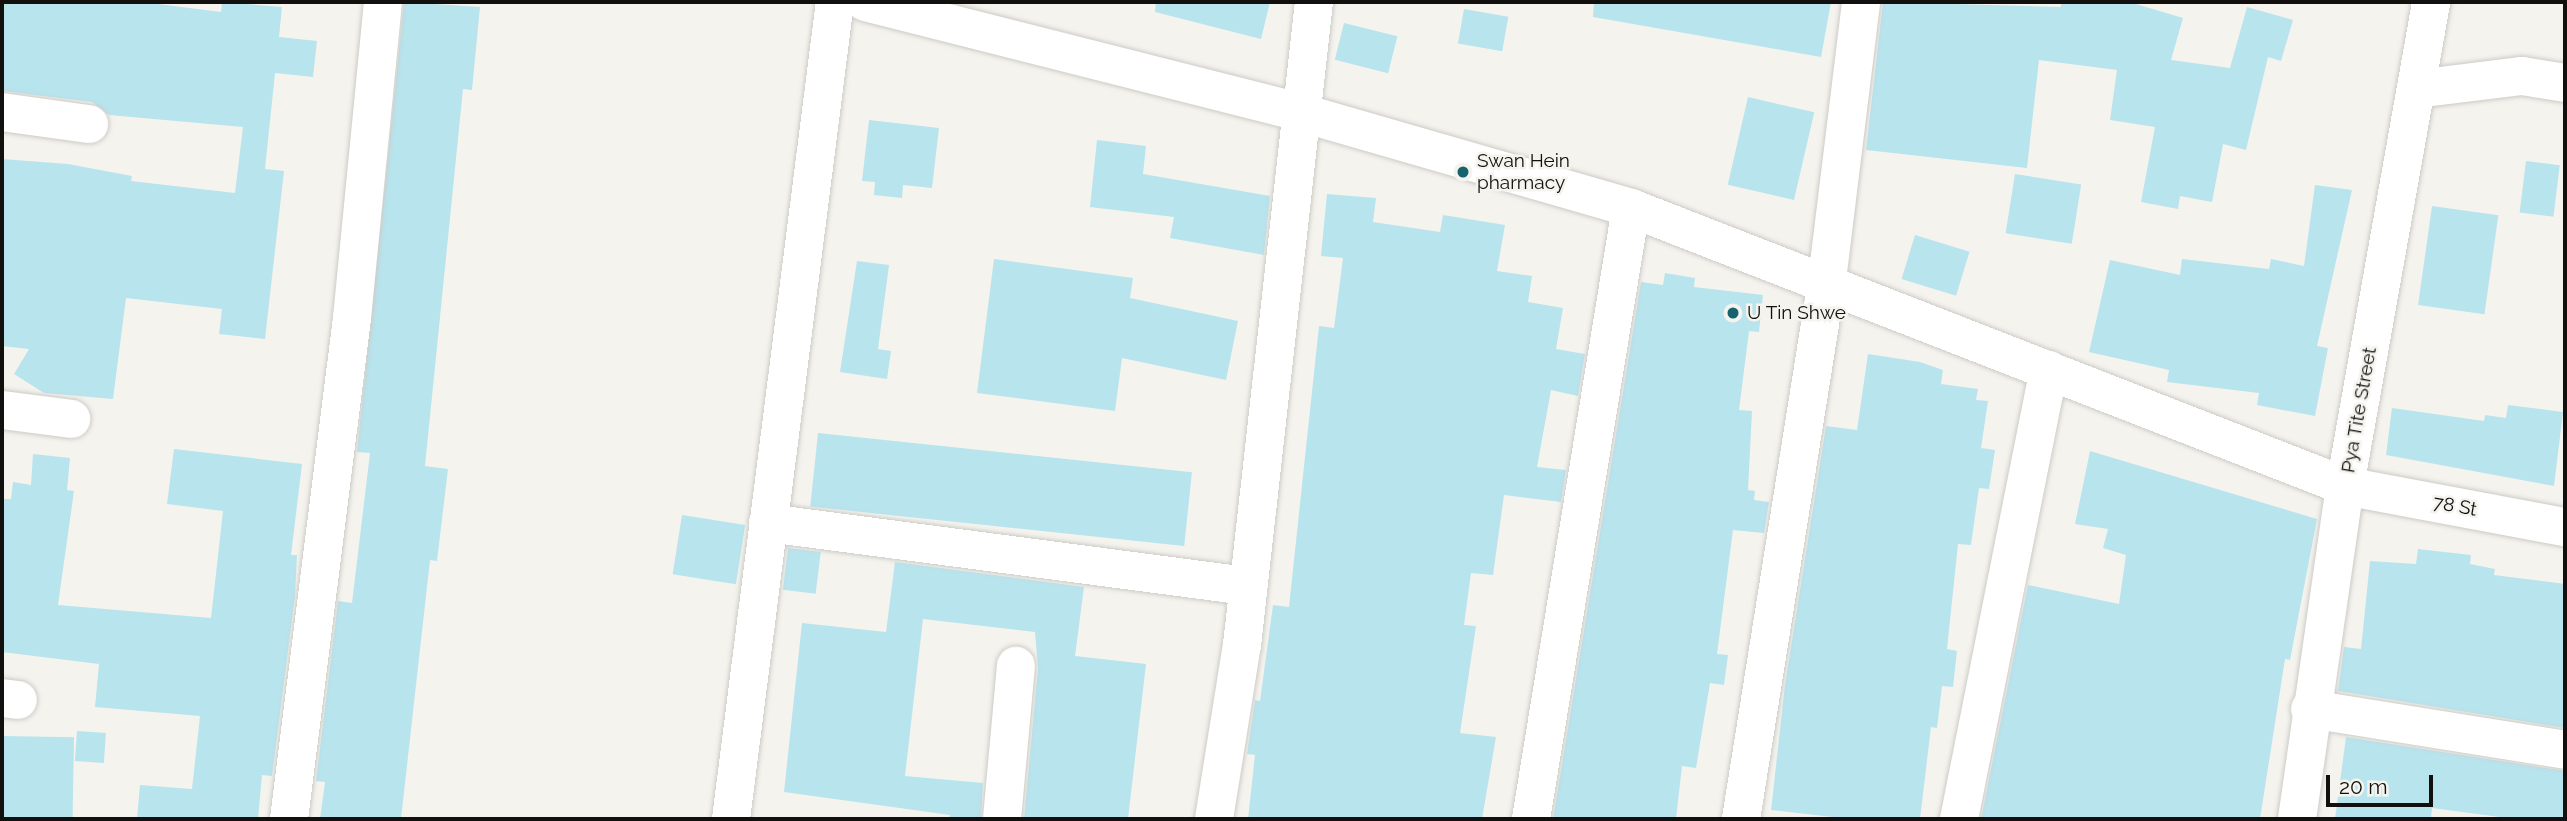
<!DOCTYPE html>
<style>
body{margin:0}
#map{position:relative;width:2567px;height:821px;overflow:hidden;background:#f5f3ee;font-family:Raleway,sans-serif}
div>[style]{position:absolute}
.building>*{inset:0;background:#b8e4ee;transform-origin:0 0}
.roads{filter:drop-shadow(0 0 2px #cdcbc6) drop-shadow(0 0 2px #cdcbc6)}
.minor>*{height:38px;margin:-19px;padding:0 19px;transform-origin:19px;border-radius:19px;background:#fff}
.dots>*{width:19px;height:19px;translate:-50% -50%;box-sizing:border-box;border:4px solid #f5f3ee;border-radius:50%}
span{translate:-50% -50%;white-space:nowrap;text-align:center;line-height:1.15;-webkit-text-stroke:5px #f5f3ee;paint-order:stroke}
.poi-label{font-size:19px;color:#11100e}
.left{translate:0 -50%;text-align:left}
.street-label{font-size:19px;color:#11100e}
.frame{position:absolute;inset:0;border:4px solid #11100e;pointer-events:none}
.scale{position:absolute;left:2326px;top:775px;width:107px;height:32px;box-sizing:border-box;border:4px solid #11100e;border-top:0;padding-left:9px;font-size:21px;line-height:24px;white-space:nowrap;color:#11100e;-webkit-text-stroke:5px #f5f3ee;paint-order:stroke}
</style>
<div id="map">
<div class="building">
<div style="clip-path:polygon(2px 2px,142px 2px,221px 12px,222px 2px,282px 7px,279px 37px,317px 41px,313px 77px,275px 73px,265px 169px,284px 171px,265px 339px,219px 334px,222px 309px,126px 298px,113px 399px,44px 393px,14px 374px,29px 349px,2px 346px,2px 159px,68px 164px,132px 176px,131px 181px,235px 193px,243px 127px,109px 115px,92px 102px,2px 91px)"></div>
<div style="clip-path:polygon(404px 2px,480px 7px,472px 90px,463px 89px,425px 466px,448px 469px,437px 561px,430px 560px,401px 819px,320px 819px,325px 782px,316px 781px,338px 601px,352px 603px,370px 453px,357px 452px)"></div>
<div style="clip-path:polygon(1156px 2px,1270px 2px,1261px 39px,1155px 12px)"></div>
<div style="clip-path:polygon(1594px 2px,1831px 2px,1821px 57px,1593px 17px)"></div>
<div style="clip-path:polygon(1883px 2px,2061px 7px,2061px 2px,2129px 2px,2183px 18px,2171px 60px,2230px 68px,2247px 7px,2293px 20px,2281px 61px,2268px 57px,2246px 150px,2223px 144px,2212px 202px,2180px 196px,2178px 209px,2141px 202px,2155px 127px,2110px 120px,2117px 70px,2039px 60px,2027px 168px,1866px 150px)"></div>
<div style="left:1464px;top:9px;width:45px;height:35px;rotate:10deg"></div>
<div style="left:1344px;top:23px;width:55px;height:38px;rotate:14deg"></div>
<div style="left:1748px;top:97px;width:68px;height:90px;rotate:13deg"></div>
<div style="clip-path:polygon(869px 120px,939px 128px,932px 188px,903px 185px,902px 198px,874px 195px,875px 182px,862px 181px)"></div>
<div style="clip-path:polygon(1097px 140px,1146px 146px,1143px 174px,1270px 196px,1264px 255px,1170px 238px,1174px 217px,1090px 207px)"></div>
<div style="left:2526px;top:161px;width:34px;height:52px;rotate:7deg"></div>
<div style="left:2015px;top:174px;width:67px;height:60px;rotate:9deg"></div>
<div style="clip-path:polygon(2315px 185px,2352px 190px,2317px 346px,2328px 348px,2315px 416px,2257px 405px,2259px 393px,2167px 382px,2169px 370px,2089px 352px,2110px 260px,2180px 275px,2182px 259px,2269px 269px,2271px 259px,2304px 266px)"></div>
<div style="clip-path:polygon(1327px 194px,1376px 198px,1373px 222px,1440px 232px,1443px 215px,1505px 225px,1497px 271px,1532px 276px,1528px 302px,1563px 308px,1556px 349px,1585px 354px,1578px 396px,1551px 390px,1537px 467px,1566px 470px,1561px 502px,1504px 495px,1493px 575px,1471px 573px,1464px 625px,1476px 626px,1460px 733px,1496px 737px,1482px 819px,1248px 819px,1255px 755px,1247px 754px,1255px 700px,1260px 701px,1273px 605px,1289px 607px,1319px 326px,1334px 328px,1343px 258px,1321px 256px)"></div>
<div style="left:2432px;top:206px;width:67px;height:100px;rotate:8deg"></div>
<div style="left:1915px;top:235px;width:57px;height:46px;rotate:17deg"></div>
<div style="clip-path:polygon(994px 259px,1133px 278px,1130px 298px,1238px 321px,1226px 380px,1122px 358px,1115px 411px,977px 393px)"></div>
<div style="clip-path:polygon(857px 261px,889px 265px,878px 349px,891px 351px,887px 379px,840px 372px)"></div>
<div style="clip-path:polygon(1665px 273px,1695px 278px,1694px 287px,1763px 295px,1759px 332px,1749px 331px,1739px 410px,1752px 411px,1748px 490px,1755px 491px,1754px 500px,1769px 502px,1764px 533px,1733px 530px,1717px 654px,1728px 655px,1724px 685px,1710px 683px,1696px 768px,1682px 766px,1676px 819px,1553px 819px,1641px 282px,1663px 285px)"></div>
<div style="clip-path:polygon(1868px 354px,1920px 362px,1943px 370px,1941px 384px,1978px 389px,1976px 400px,1988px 401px,1981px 448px,1995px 450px,1989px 489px,1979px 488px,1971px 545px,1958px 544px,1947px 649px,1957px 651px,1953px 687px,1942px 686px,1937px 728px,1931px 727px,1920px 819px,1850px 819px,1771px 810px,1785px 685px,1826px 426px,1857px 430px)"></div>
<div style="clip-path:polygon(2508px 405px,2563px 412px,2554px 486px,2386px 455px,2392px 408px,2484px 421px,2485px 415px,2506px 418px)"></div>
<div style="left:818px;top:433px;width:376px;height:74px;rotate:6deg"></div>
<div style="clip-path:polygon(174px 449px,302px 464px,291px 555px,297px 555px,295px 596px,272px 776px,262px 775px,258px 819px,137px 819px,140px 785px,192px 789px,200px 716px,95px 707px,99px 664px,2px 652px,2px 499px,11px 499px,13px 482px,31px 485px,33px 454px,70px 458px,67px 490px,74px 491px,58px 605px,211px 618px,223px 511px,167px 504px)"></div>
<div style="clip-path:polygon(2090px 451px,2317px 519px,2290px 660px,2285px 659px,2260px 819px,1981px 819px,2028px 585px,2119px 604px,2126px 555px,2103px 548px,2108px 529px,2075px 524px)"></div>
<div style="left:682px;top:515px;width:64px;height:60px;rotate:9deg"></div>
<div style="left:788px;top:548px;width:33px;height:42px;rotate:7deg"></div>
<div style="clip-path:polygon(2418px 549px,2471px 555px,2470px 564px,2495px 569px,2494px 575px,2565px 584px,2565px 728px,2338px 691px,2344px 647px,2361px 649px,2370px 561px,2416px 564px)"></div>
<div style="clip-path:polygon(895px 562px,1084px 587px,1075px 656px,1146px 664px,1128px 819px,1024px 819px,1038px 668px,1035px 632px,923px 619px,905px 776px,983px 783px,981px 819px,949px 819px,950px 815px,784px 792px,802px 623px,886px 632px)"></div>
<div style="left:77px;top:731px;width:29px;height:30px;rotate:4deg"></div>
<div style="left:4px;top:736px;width:70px;height:83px;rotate:1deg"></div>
<div style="clip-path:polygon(2346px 737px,2565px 771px,2565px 819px,2515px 819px,2432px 808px,2431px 819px,2335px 819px)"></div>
</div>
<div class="roads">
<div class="minor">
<div style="left:865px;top:2px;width:448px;rotate:14.2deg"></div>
<div style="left:1299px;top:112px;width:346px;rotate:16.1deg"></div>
<div style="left:1631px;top:208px;width:766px;rotate:21.27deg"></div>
<div style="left:2345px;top:486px;width:224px;rotate:10.6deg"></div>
<div style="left:2416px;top:89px;width:107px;rotate:-7deg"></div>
<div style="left:2522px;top:76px;width:44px;rotate:9.2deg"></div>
<div style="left:2px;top:112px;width:88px;rotate:7.9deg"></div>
<div style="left:2px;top:410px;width:70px;rotate:7.4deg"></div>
<div style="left:768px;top:523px;width:483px;rotate:7.5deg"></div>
<div style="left:2px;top:698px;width:16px;rotate:7deg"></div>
<div style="left:2310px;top:709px;width:258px;rotate:9.1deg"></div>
<div style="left:289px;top:819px;width:505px;rotate:-82.83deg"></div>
<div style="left:352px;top:318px;width:318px;rotate:-84.4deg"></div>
<div style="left:731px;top:819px;width:824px;rotate:-82.75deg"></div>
<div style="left:1002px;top:819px;width:154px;rotate:-84.8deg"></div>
<div style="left:1214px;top:819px;width:176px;rotate:-80.9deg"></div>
<div style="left:1242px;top:645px;width:647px;rotate:-83.61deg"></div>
<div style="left:1531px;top:819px;width:619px;rotate:-80.71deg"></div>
<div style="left:1741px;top:819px;width:546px;rotate:-80.93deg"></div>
<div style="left:1827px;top:280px;width:280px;rotate:-83deg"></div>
<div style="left:1959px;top:819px;width:458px;rotate:-78.7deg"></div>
<div style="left:2297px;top:819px;width:336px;rotate:-81.8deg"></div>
<div style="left:2345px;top:486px;width:492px;rotate:-79.9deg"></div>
</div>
</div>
<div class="dots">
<div style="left:1463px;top:172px;background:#17626f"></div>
<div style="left:1733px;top:313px;background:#17626f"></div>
</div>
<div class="poi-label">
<span class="left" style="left:1477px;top:172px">Swan Hein<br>pharmacy</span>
<span class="left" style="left:1747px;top:313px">U Tin Shwe</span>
</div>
<div class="street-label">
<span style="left:2359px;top:410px;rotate:-80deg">Pya Tite Street</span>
<span style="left:2455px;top:506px;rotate:10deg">78 St</span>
</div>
<div class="frame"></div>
<div class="scale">20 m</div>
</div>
